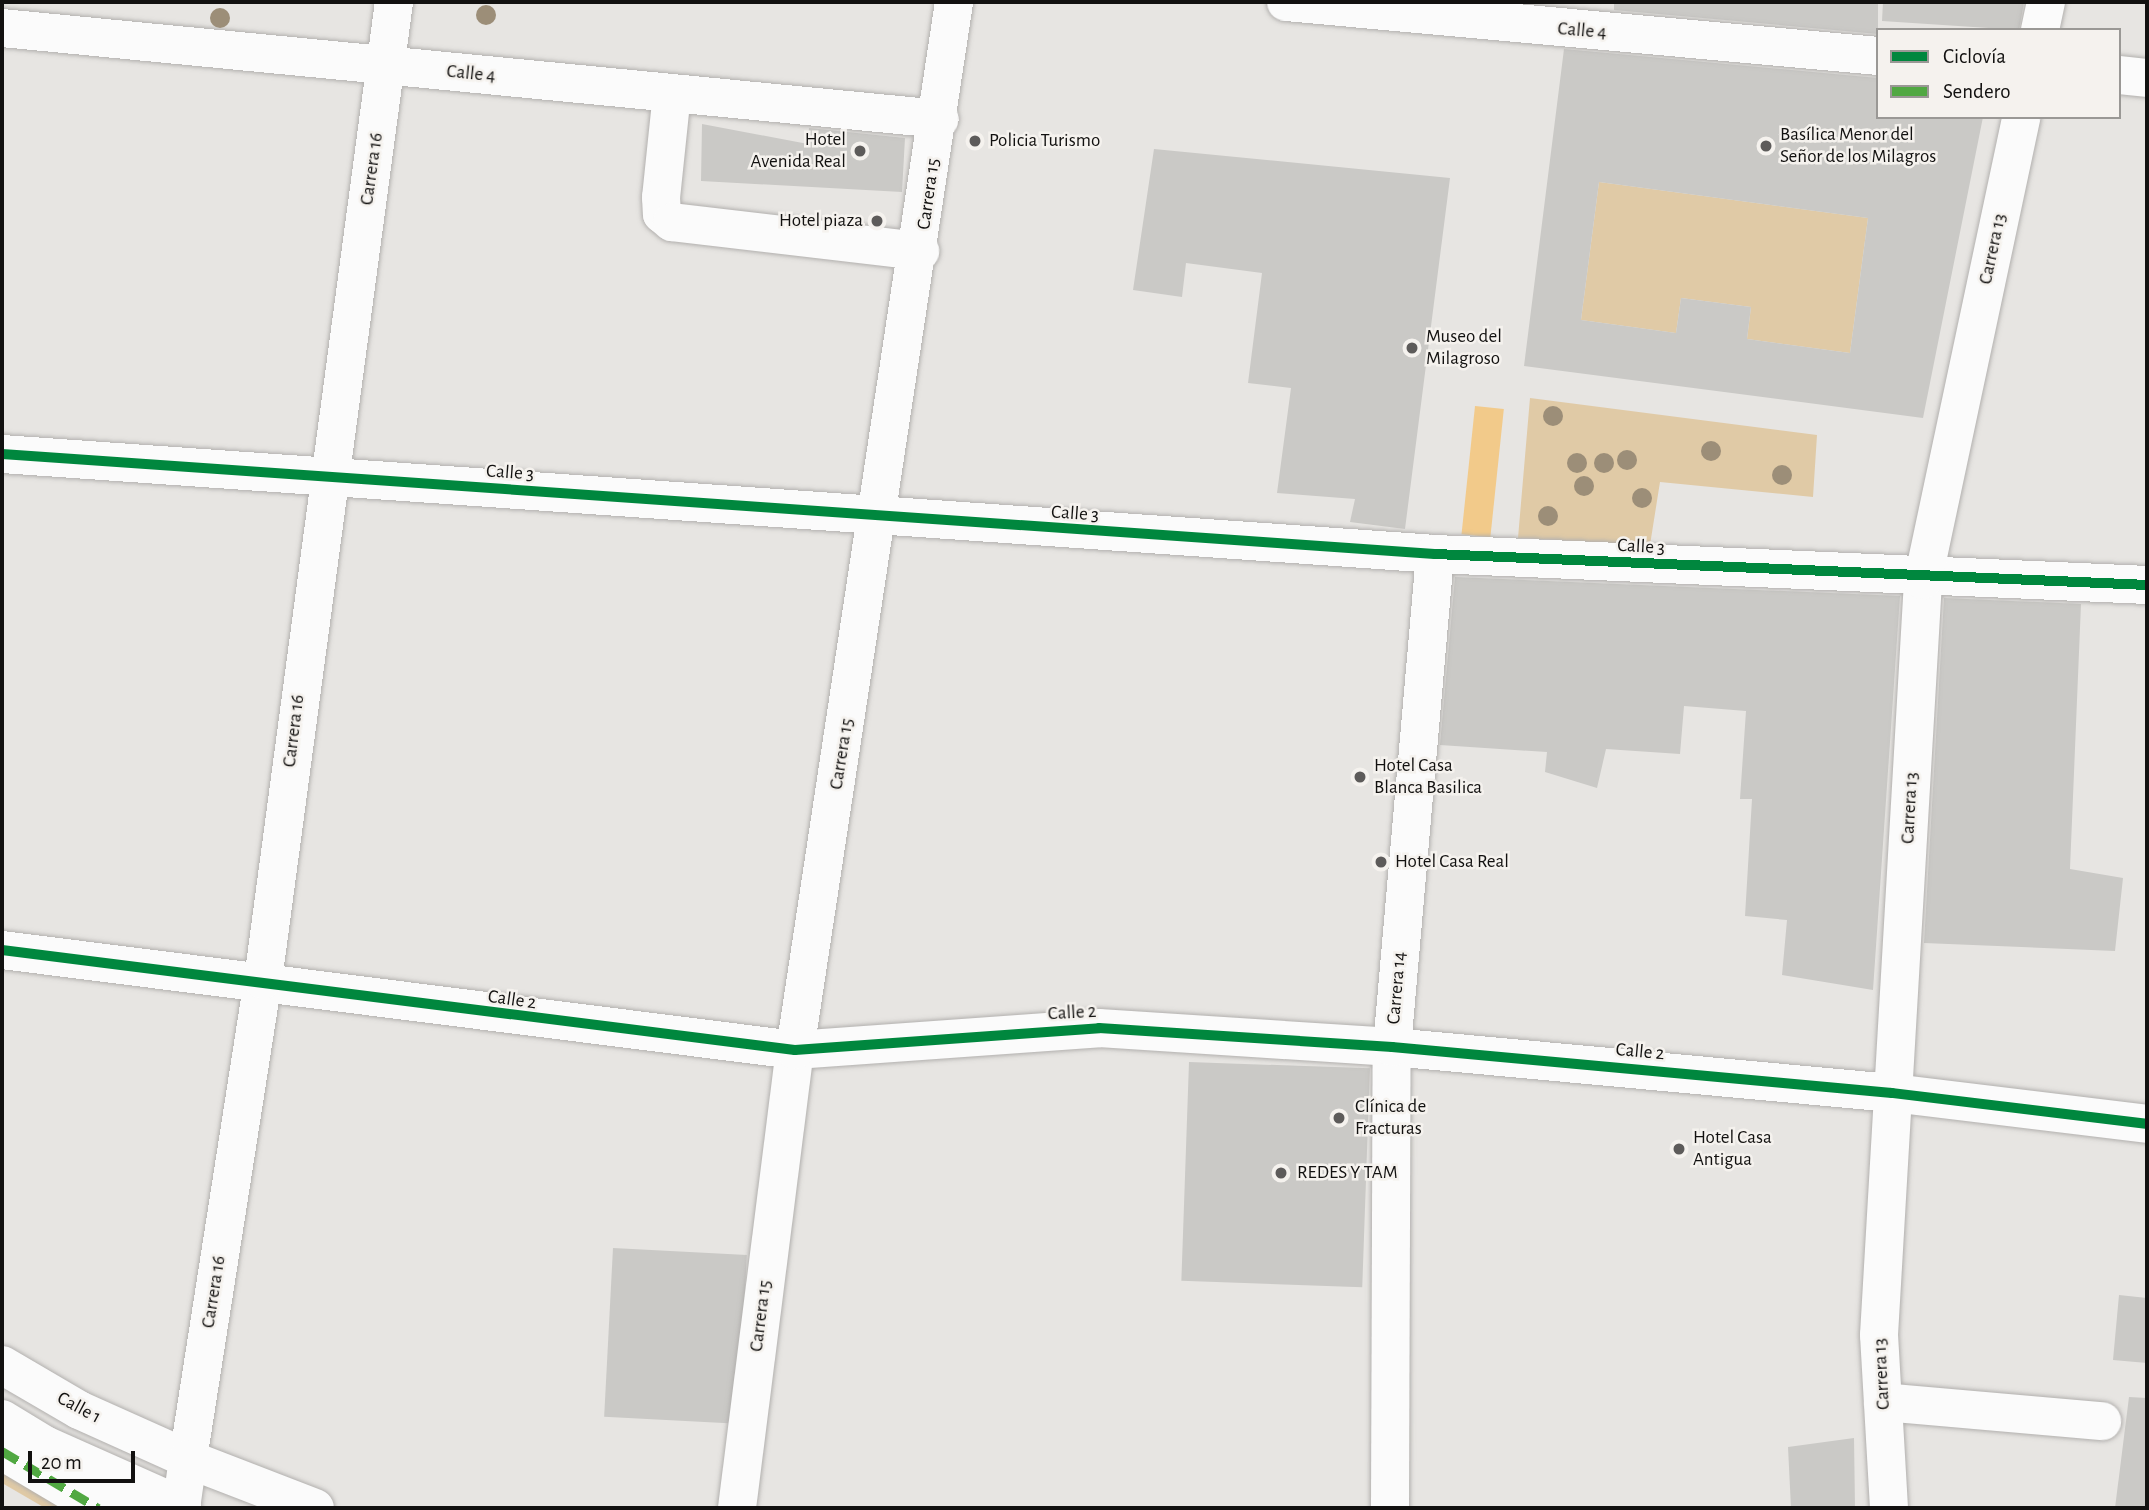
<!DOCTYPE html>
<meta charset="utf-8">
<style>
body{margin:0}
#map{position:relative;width:2149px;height:1510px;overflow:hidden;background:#e7e5e2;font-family:"Alegreya Sans",sans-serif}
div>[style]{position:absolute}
.green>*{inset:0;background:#e0caa6}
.water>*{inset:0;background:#f2ca8a;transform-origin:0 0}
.building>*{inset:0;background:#cac9c6;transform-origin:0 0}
.roads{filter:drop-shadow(0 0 2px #b2b0ae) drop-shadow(0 0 2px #b2b0ae)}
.minor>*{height:38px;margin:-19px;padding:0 19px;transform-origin:19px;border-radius:19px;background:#fbfbfb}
.major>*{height:38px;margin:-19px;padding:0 19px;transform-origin:19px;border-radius:19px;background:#fbfbfb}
.quiet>*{height:9px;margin-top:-4.5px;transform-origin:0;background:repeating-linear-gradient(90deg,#51a842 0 18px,transparent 0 27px)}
.cycleway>*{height:10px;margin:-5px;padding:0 5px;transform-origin:5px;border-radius:5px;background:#00873e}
.trees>*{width:20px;height:20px;margin:-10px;border-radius:50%;background:#9c8e78}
.dots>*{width:19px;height:19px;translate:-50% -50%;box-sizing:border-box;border:4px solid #f5f2ee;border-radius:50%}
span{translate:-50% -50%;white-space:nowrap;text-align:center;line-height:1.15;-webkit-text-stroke:5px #f5f2ee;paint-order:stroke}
.street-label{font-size:19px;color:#121110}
.poi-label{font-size:19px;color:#121110}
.left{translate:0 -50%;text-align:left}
.right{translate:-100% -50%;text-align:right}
.frame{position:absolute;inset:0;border:4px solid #121110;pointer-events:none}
.legend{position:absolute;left:1876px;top:28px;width:245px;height:91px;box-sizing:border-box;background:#f5f2ee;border:2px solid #9a9895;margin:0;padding:9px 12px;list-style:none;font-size:21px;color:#121110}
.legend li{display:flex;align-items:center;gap:14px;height:35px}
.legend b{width:35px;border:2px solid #9a9895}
.scale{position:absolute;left:28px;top:1451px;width:107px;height:32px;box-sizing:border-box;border:4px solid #121110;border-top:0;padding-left:9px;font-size:21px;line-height:24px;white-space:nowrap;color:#121110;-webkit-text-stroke:5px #f5f2ee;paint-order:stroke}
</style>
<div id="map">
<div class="green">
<div style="clip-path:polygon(1599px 182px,1868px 218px,1850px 353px,1747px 339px,1751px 307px,1681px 298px,1676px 333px,1581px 320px)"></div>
<div style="clip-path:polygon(1530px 398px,1817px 435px,1813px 497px,1660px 482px,1650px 545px,1518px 538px)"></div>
<div style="clip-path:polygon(2px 1444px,96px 1508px,45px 1508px,2px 1483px)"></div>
</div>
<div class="water">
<div style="left:1475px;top:406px;width:29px;height:129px;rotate:6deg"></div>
</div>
<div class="building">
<div style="clip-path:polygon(1614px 2px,1878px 2px,1878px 34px,1614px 10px)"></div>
<div style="clip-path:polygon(1883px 2px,2024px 2px,2019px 30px,1882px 21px)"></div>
<div style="clip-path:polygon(evenodd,1564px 49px,1878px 78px,1878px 117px,1983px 117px,1923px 418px,1524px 366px,1564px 49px,1599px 182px,1868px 218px,1850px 353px,1747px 339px,1751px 307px,1681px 298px,1676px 333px,1581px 320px,1599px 182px)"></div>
<div style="clip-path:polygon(702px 124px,808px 144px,809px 128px,905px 138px,902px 192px,701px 181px)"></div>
<div style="clip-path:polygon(1154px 149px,1450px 178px,1405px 529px,1350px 522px,1355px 499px,1277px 493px,1291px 388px,1248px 383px,1262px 273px,1186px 263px,1182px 297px,1133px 290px)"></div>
<div style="clip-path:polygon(1455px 577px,1900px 596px,1873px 990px,1782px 975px,1787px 920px,1745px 916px,1752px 799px,1740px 799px,1746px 711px,1684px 706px,1680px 754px,1606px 749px,1597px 788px,1545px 772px,1547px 752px,1440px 745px)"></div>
<div style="clip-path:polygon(1944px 598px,2081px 604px,2070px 869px,2123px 878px,2115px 951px,1924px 943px)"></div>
<div style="left:1189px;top:1062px;width:181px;height:219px;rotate:2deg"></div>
<div style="left:613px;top:1248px;width:134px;height:169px;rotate:3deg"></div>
<div style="clip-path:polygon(2119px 1295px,2147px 1298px,2147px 1363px,2113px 1360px)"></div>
<div style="clip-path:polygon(2129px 1397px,2147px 1398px,2147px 1508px,2115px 1508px)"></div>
<div style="clip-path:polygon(1854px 1438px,1855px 1508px,1791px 1508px,1788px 1447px)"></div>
</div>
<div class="roads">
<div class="minor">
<div style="left:1286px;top:2px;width:594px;rotate:5.21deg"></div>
<div style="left:2px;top:28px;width:942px;rotate:5.54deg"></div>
<div style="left:2040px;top:30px;width:29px;rotate:-78deg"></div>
<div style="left:2119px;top:75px;width:28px;rotate:6deg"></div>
<div style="left:672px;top:93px;width:105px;rotate:96deg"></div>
<div style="left:661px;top:197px;width:17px;rotate:87deg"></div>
<div style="left:662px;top:214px;width:13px;rotate:39deg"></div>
<div style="left:672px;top:222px;width:250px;rotate:6.7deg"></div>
<div style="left:2px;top:454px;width:1436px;rotate:3.99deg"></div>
<div style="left:1435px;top:554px;width:713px;rotate:2.49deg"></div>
<div style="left:2px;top:950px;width:799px;rotate:7.19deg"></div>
<div style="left:795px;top:1050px;width:305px;rotate:-4.1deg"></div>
<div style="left:1099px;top:1028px;width:294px;rotate:3.7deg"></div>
<div style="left:1392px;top:1047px;width:502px;rotate:5.26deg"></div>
<div style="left:1892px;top:1093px;width:257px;rotate:6.9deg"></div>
<div style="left:2px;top:1365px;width:89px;rotate:30.3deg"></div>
<div style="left:79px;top:1410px;width:120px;rotate:24.2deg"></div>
<div style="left:188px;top:1459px;width:485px;rotate:-81.1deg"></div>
<div style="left:263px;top:980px;width:987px;rotate:-82.37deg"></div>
<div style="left:1883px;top:1402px;width:220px;rotate:5deg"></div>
<div style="left:2px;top:1419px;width:50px;rotate:31.2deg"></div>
<div style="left:45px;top:1445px;width:150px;rotate:24deg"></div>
<div style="left:2px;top:1451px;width:112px;rotate:30.7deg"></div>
<div style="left:737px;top:1508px;width:462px;rotate:-82.8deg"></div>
<div style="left:795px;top:1050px;width:1060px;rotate:-81.37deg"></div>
<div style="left:1390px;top:1508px;width:461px;rotate:-89.8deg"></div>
<div style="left:1392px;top:1047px;width:495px;rotate:-85deg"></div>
<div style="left:1889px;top:1508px;width:173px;rotate:-93.3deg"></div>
<div style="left:1879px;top:1335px;width:756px;rotate:-86.66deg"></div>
<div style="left:1923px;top:580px;width:473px;rotate:-78deg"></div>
</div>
<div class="major">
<div style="left:103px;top:1472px;width:43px;rotate:57.4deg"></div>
<div style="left:181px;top:1508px;width:49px;rotate:-81.9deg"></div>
<div style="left:188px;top:1459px;width:136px;rotate:21.1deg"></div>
</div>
</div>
<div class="quiet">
<div style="left:2px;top:1451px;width:112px;rotate:30.7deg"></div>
</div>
<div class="cycleway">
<div style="left:2px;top:454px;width:1436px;rotate:3.99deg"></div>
<div style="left:1435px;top:554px;width:713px;rotate:2.49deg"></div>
<div style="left:2px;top:950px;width:799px;rotate:7.19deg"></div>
<div style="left:795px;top:1050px;width:305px;rotate:-4.1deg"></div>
<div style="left:1099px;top:1028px;width:294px;rotate:3.7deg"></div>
<div style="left:1392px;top:1047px;width:502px;rotate:5.26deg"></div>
<div style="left:1892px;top:1093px;width:257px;rotate:6.9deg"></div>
</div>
<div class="trees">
<div style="left:486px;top:15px"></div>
<div style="left:220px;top:18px"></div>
<div style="left:1553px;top:416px"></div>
<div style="left:1711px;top:451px"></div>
<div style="left:1627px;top:460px"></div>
<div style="left:1577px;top:463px"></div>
<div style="left:1604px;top:463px"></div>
<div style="left:1782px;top:475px"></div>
<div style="left:1584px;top:486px"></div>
<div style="left:1642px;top:498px"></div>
<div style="left:1548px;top:516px"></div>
</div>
<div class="dots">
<div style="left:975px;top:141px;background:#5d5b5a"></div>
<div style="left:1766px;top:146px;background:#5d5b5a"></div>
<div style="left:860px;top:151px;background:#5d5b5a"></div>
<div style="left:877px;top:221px;background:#5d5b5a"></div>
<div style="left:1412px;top:348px;background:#5d5b5a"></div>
<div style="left:1360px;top:777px;background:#5d5b5a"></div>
<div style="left:1381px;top:862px;background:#5d5b5a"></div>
<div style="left:1339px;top:1118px;background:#5d5b5a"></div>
<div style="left:1679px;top:1149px;background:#5d5b5a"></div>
<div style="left:1281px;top:1173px;background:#5d5b5a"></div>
</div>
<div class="street-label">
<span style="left:1582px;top:31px;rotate:5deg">Calle 4</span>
<span style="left:471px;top:74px;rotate:6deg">Calle 4</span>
<span style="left:372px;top:169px;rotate:-82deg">Carrera 16</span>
<span style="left:929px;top:194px;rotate:-82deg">Carrera 15</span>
<span style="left:1993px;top:249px;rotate:-78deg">Carrera 13</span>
<span style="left:510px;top:473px;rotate:4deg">Calle 3</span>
<span style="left:1075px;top:514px;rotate:4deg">Calle 3</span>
<span style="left:1641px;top:547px;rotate:3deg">Calle 3</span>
<span style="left:294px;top:731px;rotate:-83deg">Carrera 16</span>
<span style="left:842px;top:754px;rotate:-81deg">Carrera 15</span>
<span style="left:1910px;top:808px;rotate:-87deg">Carrera 13</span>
<span style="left:1397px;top:988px;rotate:-85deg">Carrera 14</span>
<span style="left:512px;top:1000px;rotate:8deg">Calle 2</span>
<span style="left:1072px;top:1013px;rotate:-3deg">Calle 2</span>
<span style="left:1640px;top:1052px;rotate:5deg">Calle 2</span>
<span style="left:214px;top:1292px;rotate:-81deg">Carrera 16</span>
<span style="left:761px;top:1316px;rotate:-83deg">Carrera 15</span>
<span style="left:1882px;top:1374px;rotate:-93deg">Carrera 13</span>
<span style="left:79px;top:1408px;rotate:28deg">Calle 1</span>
</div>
<div class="poi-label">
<span class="left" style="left:1780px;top:146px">Basílica Menor del<br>Señor de los Milagros</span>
<span class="right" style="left:846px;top:151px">Hotel<br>Avenida Real</span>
<span class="left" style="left:989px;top:141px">Policia Turismo</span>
<span class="right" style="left:863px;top:221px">Hotel piaza</span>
<span class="left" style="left:1426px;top:348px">Museo del<br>Milagroso</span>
<span class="left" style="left:1374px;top:777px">Hotel Casa<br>Blanca Basilica</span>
<span class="left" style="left:1395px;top:862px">Hotel Casa Real</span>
<span class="left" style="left:1355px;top:1118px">Clínica de<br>Fracturas</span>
<span class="left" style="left:1693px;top:1149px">Hotel Casa<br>Antigua</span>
<span class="left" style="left:1297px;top:1173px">REDES Y TAM</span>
</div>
<div class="frame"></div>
<ul class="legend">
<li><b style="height:9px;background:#00873e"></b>Ciclovía</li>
<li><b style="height:9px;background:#51a842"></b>Sendero</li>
</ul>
<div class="scale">20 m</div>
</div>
